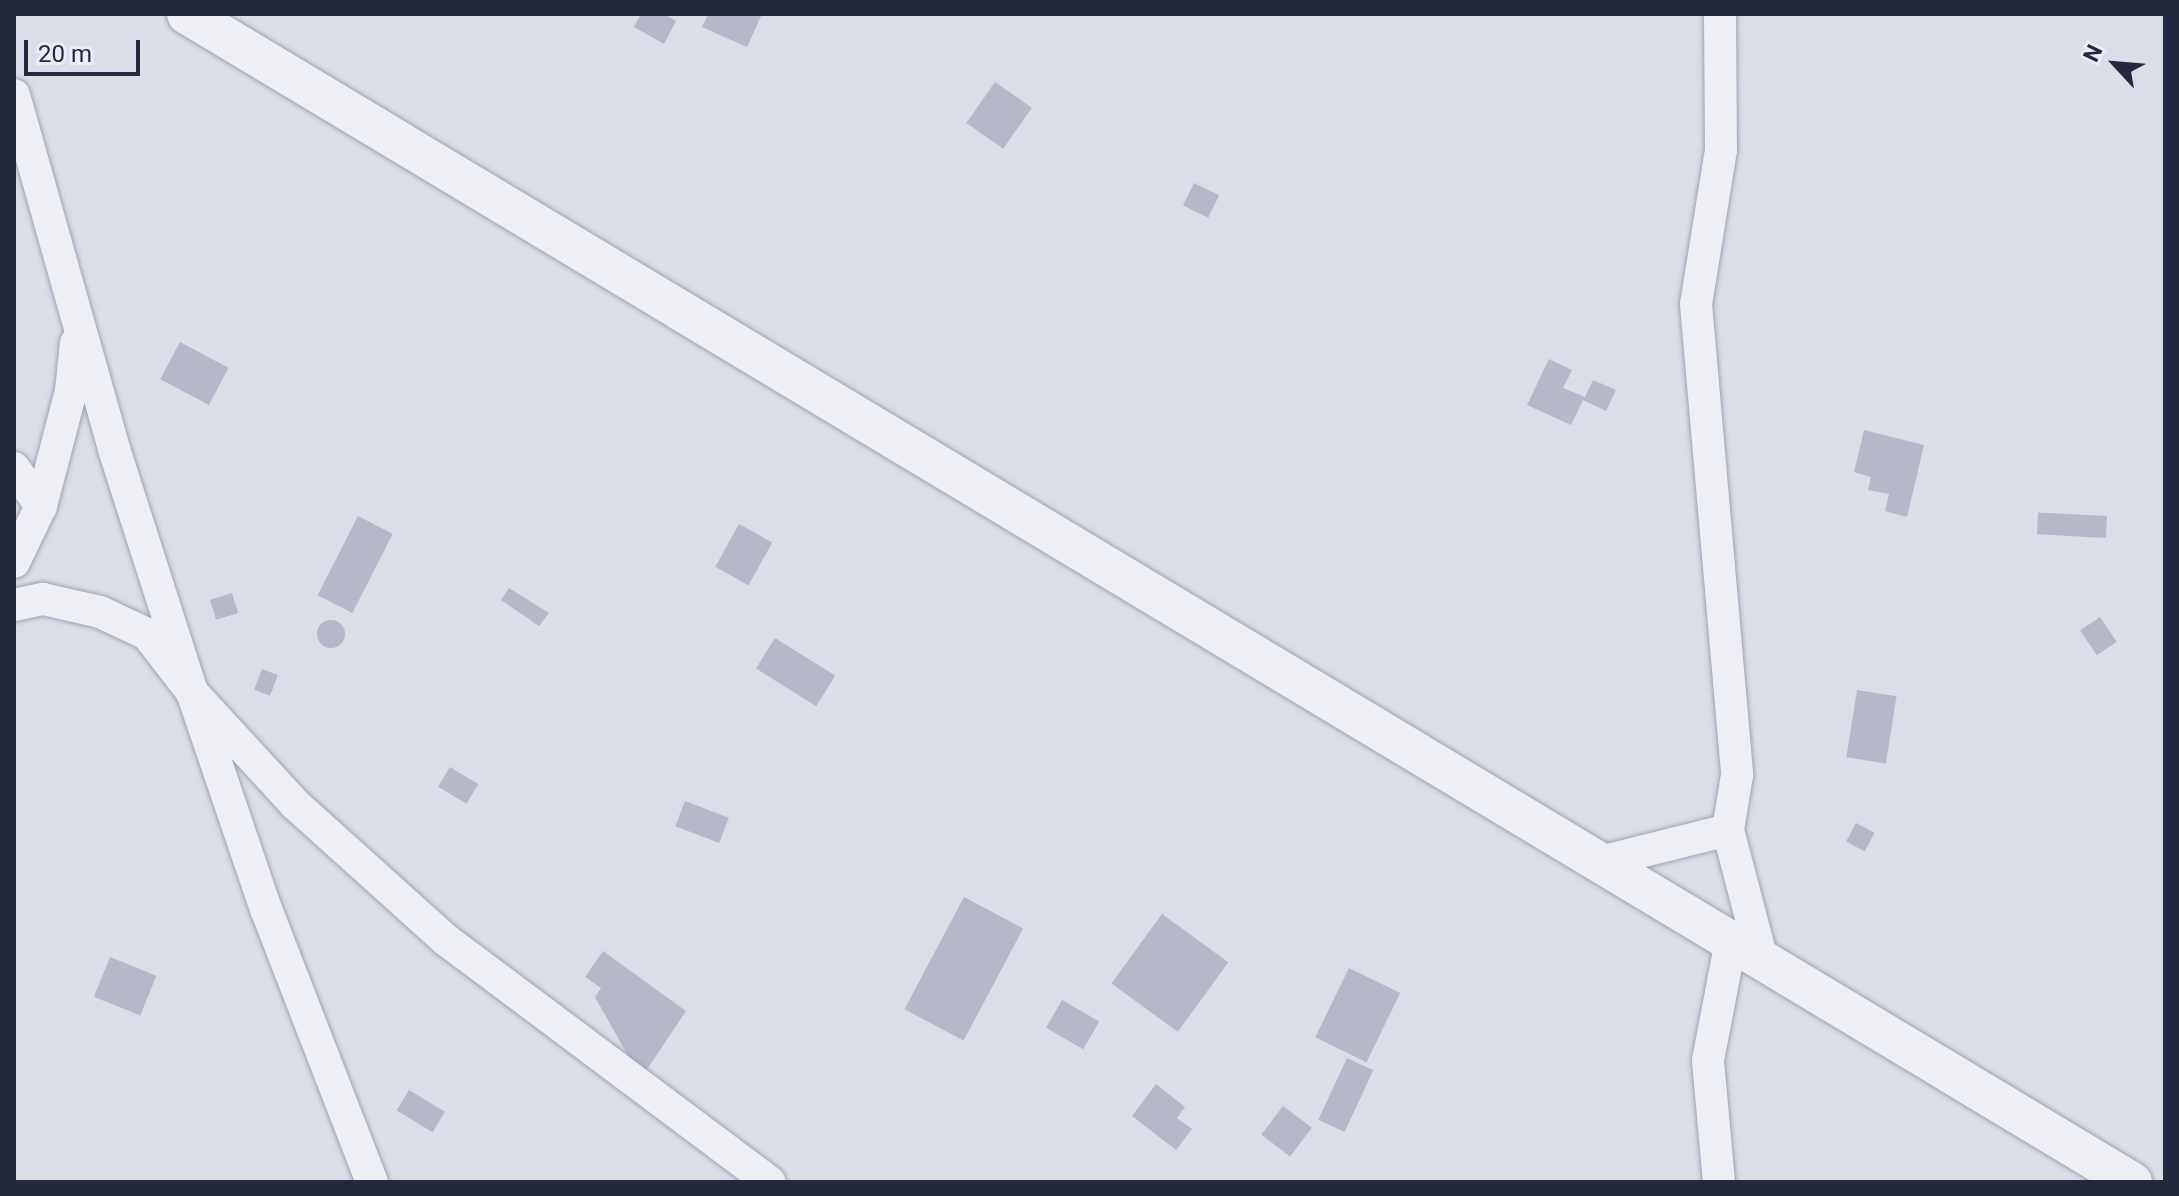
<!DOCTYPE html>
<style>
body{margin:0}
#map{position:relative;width:2179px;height:1196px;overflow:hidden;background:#dbdde7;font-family:Roboto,sans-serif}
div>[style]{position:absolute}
.building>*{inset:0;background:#b5b8c7;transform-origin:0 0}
.round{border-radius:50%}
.roads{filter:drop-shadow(0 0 2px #a0a3b1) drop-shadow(0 0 2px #a0a3b1)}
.minor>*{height:32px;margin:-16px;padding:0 16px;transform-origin:16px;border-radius:16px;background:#eeeff5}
.tertiary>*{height:40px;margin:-20px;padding:0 20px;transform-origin:20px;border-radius:20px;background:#eeeff5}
span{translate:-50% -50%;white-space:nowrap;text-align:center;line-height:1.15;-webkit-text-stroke:8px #eaedf5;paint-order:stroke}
.frame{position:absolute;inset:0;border:16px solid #24283f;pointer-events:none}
.north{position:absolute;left:2075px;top:24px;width:80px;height:80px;-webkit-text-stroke:6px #eaedf5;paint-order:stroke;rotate:296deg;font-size:22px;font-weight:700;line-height:32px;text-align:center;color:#24283f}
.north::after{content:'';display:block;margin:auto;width:28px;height:36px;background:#24283f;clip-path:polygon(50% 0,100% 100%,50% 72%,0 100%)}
.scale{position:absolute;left:24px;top:40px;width:116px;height:36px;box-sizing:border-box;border:4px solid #24283f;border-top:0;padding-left:10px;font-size:24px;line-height:28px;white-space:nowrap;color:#24283f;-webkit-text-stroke:6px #eaedf5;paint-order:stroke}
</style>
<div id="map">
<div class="building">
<div style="clip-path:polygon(641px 14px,664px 14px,676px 21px,664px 44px,634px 27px)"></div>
<div style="clip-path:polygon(708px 14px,762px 14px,747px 47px,702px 27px)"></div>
<div style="left:995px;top:82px;width:45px;height:50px;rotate:35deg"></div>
<div style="left:1194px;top:183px;width:28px;height:25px;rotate:26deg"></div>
<div style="left:180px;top:342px;width:55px;height:42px;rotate:28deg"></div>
<div style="clip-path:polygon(1549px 359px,1572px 370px,1563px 388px,1585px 397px,1593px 380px,1616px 390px,1606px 411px,1583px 400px,1571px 425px,1527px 405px)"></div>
<div style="clip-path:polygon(1864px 430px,1924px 445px,1907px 517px,1885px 511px,1889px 494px,1868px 490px,1871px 477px,1854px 472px)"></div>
<div style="left:358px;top:516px;width:39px;height:89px;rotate:27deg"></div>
<div style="left:2107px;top:516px;width:22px;height:69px;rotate:93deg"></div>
<div style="left:739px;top:524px;width:38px;height:49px;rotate:29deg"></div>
<div style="clip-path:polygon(509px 588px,549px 613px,539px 626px,501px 600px)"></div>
<div style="left:232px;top:593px;width:21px;height:23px;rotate:73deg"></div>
<div style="left:2100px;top:617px;width:30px;height:24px;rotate:56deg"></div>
<div class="round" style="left:317px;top:620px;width:28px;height:28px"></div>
<div style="left:775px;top:638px;width:71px;height:36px;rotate:32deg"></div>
<div style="left:262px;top:669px;width:17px;height:22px;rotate:21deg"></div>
<div style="left:1857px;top:690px;width:40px;height:68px;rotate:9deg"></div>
<div style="left:450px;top:767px;width:33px;height:23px;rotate:31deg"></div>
<div style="left:685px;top:801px;width:47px;height:27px;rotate:21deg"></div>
<div style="left:1856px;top:823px;width:21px;height:21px;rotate:28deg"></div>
<div style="left:964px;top:897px;width:67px;height:127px;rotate:28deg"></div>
<div style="left:1162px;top:914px;width:82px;height:86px;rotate:36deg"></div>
<div style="clip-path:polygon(603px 951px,686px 1011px,646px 1071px,631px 1061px,595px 997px,601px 988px,585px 977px)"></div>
<div style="left:110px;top:957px;width:50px;height:43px;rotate:22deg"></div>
<div style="left:1349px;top:968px;width:57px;height:77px;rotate:26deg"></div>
<div style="left:1062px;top:1000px;width:43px;height:32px;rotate:30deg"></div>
<div style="left:1347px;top:1058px;width:29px;height:68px;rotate:25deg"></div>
<div style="clip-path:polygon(1156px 1084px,1185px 1107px,1177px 1118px,1192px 1129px,1176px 1150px,1132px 1116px)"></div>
<div style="left:409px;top:1090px;width:42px;height:24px;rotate:31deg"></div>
<div style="left:1283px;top:1106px;width:36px;height:36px;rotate:37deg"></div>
</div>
<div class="roads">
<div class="minor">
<div style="left:1720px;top:14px;width:136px;rotate:89.6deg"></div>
<div style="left:1721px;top:150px;width:156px;rotate:99.2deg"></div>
<div style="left:1696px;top:304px;width:473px;rotate:85deg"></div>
<div style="left:1737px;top:775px;width:56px;rotate:99.3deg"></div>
<div style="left:1728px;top:830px;width:134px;rotate:75.3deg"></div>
<div style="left:14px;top:95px;width:368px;rotate:74.2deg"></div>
<div style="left:114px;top:449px;width:255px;rotate:72.2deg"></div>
<div style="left:192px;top:692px;width:229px;rotate:71.2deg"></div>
<div style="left:266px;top:909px;width:293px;rotate:68.8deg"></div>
<div style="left:14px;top:468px;width:47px;rotate:54.6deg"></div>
<div style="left:14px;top:562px;width:62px;rotate:-64.3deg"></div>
<div style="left:41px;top:506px;width:119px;rotate:-75.4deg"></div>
<div style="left:71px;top:391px;width:48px;rotate:-84.1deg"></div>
<div style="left:14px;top:605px;width:30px;rotate:-12deg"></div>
<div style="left:43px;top:599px;width:58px;rotate:12.8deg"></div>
<div style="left:100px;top:612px;width:52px;rotate:25.1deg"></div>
<div style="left:147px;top:634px;width:73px;rotate:52.2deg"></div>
<div style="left:192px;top:692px;width:152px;rotate:47.4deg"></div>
<div style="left:295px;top:804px;width:203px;rotate:42deg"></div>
<div style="left:446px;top:940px;width:404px;rotate:36.8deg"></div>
<div style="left:1600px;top:862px;width:132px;rotate:-14deg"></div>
<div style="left:1719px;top:1182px;width:122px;rotate:-95.2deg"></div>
<div style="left:1708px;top:1060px;width:121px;rotate:-79.1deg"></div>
</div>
<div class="tertiary">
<div style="left:187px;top:14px;width:2269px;rotate:30.99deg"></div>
</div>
</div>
<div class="frame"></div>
<div class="north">N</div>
<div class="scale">20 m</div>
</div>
